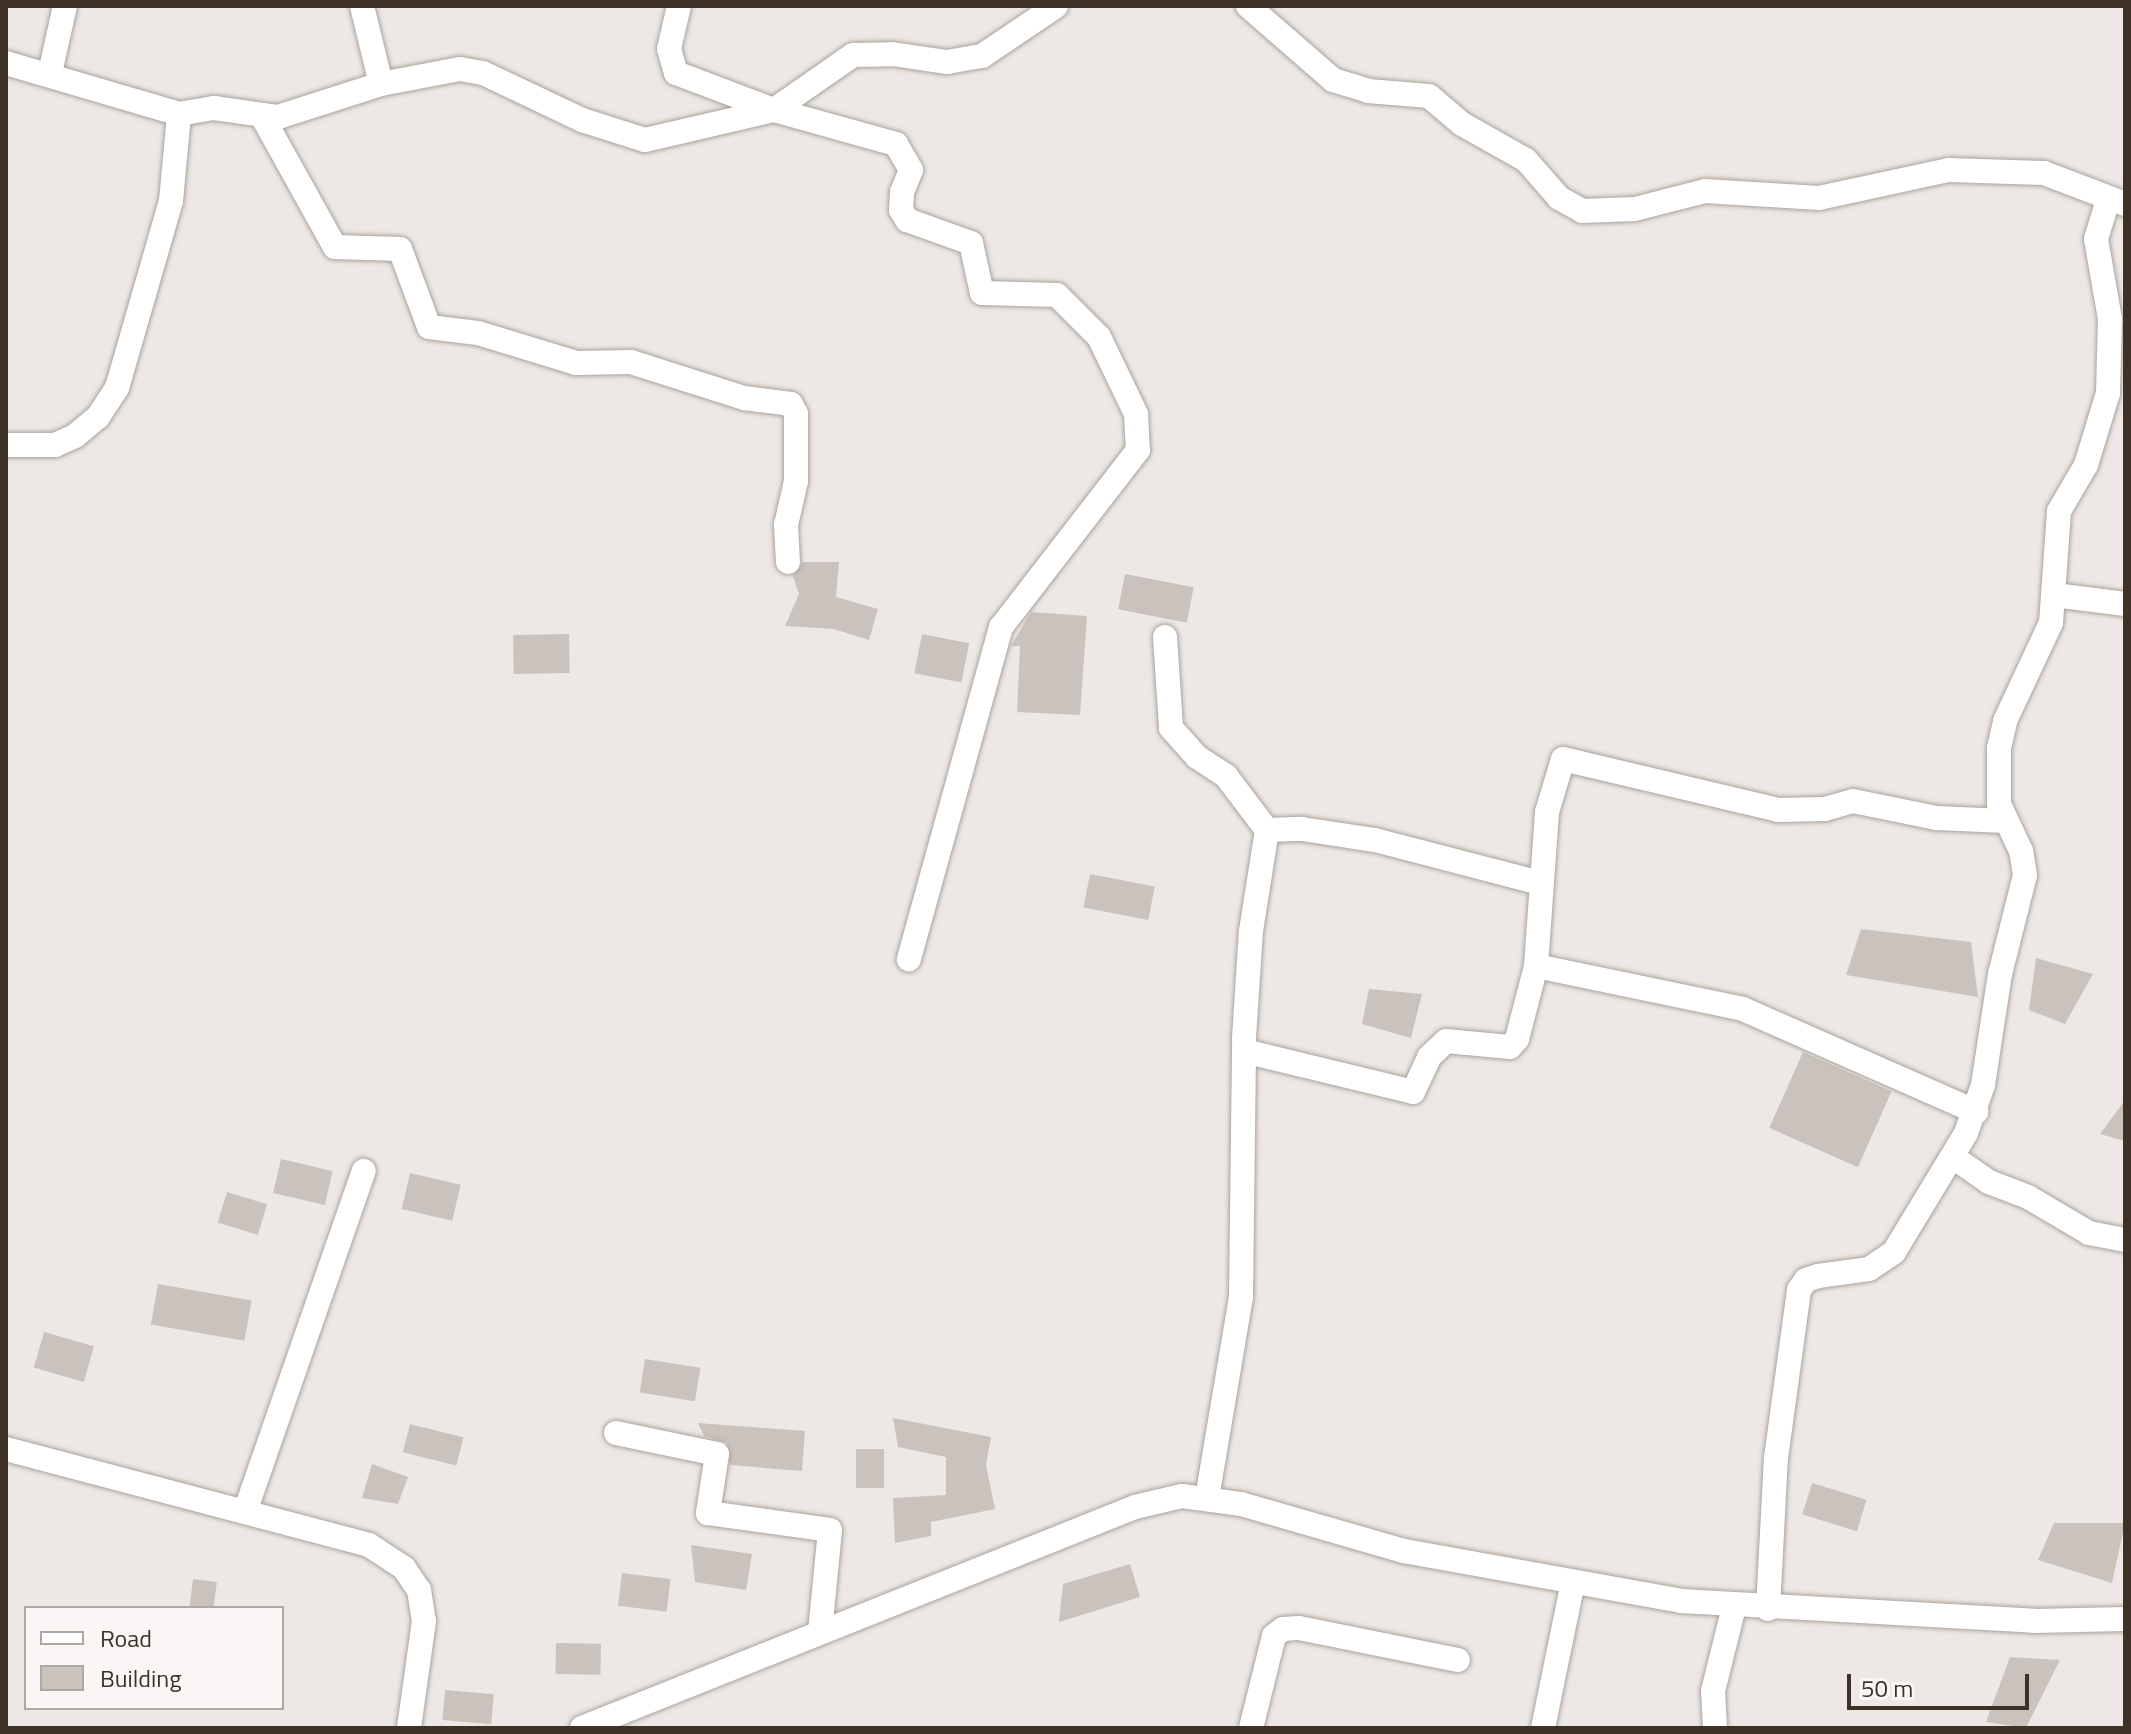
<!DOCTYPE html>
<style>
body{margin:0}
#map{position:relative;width:2131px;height:1734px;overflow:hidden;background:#ede8e5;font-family:"Titillium Web",sans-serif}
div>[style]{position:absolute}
.building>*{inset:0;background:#cac3bd;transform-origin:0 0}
.roads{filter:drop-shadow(0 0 2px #aaa39c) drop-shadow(0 0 2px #aaa39c)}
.minor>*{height:24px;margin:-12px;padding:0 12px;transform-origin:12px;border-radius:12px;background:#fff}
span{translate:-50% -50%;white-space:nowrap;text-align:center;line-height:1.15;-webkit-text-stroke:6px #f9f6f5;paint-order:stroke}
.frame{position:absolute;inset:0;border:8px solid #3d3225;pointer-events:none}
.legend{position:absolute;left:24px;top:1606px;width:260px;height:104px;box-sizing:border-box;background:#f9f6f5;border:2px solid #aea8a2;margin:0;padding:10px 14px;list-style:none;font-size:24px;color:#3d3225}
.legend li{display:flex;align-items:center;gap:16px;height:40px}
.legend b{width:40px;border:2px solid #aea8a2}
.scale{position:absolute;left:1847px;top:1674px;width:182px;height:36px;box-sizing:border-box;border:4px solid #3d3225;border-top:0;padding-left:10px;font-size:24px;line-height:28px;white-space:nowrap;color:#3d3225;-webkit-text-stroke:6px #f9f6f5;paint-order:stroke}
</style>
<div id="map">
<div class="building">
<div style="clip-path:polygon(803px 562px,839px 562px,836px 597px,878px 609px,869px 640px,834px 629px,785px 626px,799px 594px,793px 576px)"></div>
<div style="left:1125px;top:574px;width:70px;height:36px;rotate:11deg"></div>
<div style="clip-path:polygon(1031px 612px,1087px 616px,1080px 715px,1017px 712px,1020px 646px,1011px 646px)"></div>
<div style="left:569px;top:634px;width:39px;height:56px;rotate:89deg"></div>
<div style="left:922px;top:634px;width:48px;height:40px;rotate:11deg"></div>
<div style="left:1090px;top:874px;width:66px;height:34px;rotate:11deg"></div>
<div style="clip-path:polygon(1861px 929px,1971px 942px,1978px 997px,1846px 975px)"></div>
<div style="clip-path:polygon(2036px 958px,2093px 974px,2065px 1024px,2029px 1010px)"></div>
<div style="clip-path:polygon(1369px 989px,1422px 994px,1411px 1038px,1362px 1024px)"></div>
<div style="left:1803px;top:1052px;width:97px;height:83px;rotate:24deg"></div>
<div style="clip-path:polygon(2125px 1100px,2125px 1141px,2100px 1134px)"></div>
<div style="left:281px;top:1159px;width:53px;height:35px;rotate:13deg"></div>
<div style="left:410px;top:1173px;width:52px;height:37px;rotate:13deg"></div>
<div style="left:227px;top:1192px;width:42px;height:32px;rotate:17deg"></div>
<div style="left:158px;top:1284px;width:95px;height:41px;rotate:10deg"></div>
<div style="left:44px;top:1332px;width:52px;height:37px;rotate:16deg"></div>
<div style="left:645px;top:1359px;width:56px;height:34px;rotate:9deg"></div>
<div style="clip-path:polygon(893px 1418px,991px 1437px,986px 1465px,995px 1509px,931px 1522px,931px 1536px,895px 1543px,893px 1498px,946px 1495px,946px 1457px,898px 1447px)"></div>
<div style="clip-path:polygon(698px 1423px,805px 1431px,802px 1471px,730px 1465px,727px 1443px,704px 1436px)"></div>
<div style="left:410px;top:1424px;width:55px;height:29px;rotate:14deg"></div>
<div style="left:856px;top:1449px;width:28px;height:39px"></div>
<div style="clip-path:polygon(372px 1464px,408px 1477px,398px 1504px,362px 1498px)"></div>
<div style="left:1812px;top:1483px;width:57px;height:33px;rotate:17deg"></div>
<div style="clip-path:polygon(2054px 1523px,2125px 1523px,2112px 1583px,2038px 1560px)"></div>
<div style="clip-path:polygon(691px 1545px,752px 1554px,746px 1590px,695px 1582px)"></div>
<div style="clip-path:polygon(1130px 1564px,1140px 1597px,1059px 1622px,1063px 1584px)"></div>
<div style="left:622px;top:1573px;width:49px;height:33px;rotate:7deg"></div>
<div style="left:193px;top:1579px;width:24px;height:29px;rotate:7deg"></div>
<div style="left:556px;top:1643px;width:45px;height:31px;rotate:1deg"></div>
<div style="clip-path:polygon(2010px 1657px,2060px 1660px,2026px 1728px,1986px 1722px)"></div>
<div style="left:445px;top:1690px;width:49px;height:30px;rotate:5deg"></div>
</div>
<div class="roads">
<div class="minor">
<div style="left:362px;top:6px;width:80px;rotate:76.3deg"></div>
<div style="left:679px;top:6px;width:44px;rotate:103.1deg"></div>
<div style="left:669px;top:49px;width:25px;rotate:74deg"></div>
<div style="left:676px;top:73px;width:105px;rotate:20.7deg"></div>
<div style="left:774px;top:110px;width:127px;rotate:15.6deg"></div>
<div style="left:896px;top:144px;width:30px;rotate:60deg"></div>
<div style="left:911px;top:170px;width:24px;rotate:112deg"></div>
<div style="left:902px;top:192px;width:18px;rotate:93deg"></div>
<div style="left:901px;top:210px;width:12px;rotate:59deg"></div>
<div style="left:907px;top:220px;width:68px;rotate:19.8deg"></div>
<div style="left:971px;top:243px;width:51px;rotate:77.6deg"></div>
<div style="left:982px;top:293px;width:75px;rotate:1.5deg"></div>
<div style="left:1057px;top:295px;width:59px;rotate:45deg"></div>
<div style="left:1099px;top:337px;width:85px;rotate:64.3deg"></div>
<div style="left:1136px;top:414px;width:36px;rotate:87deg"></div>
<div style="left:1138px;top:450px;width:224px;rotate:127.7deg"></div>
<div style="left:1001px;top:627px;width:345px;rotate:105.5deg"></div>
<div style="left:1248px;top:6px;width:113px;rotate:41deg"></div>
<div style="left:1333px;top:80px;width:37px;rotate:17deg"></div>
<div style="left:1368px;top:91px;width:61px;rotate:4.7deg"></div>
<div style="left:1429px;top:96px;width:43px;rotate:40.3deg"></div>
<div style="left:1462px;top:124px;width:73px;rotate:29.4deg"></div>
<div style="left:1526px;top:160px;width:50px;rotate:49deg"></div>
<div style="left:1559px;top:198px;width:26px;rotate:29deg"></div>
<div style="left:1582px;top:211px;width:53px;rotate:-2.2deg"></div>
<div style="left:1635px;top:209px;width:72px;rotate:-14.4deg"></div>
<div style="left:1705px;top:191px;width:114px;rotate:3.5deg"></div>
<div style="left:1819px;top:198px;width:133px;rotate:-12.2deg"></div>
<div style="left:1949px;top:170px;width:95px;rotate:1.8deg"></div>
<div style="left:2044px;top:173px;width:87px;rotate:20.9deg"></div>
<div style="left:6px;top:63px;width:180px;rotate:16.4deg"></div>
<div style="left:179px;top:114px;width:36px;rotate:-10deg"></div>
<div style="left:214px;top:108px;width:65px;rotate:8deg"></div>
<div style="left:278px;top:117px;width:108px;rotate:-17.8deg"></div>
<div style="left:381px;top:84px;width:80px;rotate:-10.8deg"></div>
<div style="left:460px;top:69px;width:23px;rotate:10deg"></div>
<div style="left:483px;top:73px;width:110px;rotate:25.4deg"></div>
<div style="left:582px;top:120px;width:66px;rotate:17.6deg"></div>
<div style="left:645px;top:140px;width:132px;rotate:-13.1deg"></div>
<div style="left:774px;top:110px;width:96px;rotate:-34.8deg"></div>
<div style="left:853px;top:55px;width:39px;rotate:-1deg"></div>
<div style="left:892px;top:54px;width:56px;rotate:8.3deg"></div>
<div style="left:947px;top:62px;width:36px;rotate:-10deg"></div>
<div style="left:982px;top:56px;width:89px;rotate:-34deg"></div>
<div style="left:50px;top:73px;width:69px;rotate:-77.4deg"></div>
<div style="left:262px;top:116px;width:150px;rotate:60.9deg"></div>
<div style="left:335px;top:247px;width:65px;rotate:1.8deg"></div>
<div style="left:400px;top:249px;width:83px;rotate:69.6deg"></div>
<div style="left:429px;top:327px;width:49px;rotate:7deg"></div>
<div style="left:478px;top:333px;width:102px;rotate:17deg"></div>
<div style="left:576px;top:363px;width:55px;rotate:-1deg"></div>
<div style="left:631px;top:362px;width:119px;rotate:17.7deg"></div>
<div style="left:744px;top:398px;width:47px;rotate:7.3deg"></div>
<div style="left:791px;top:404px;width:11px;rotate:63deg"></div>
<div style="left:796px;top:414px;width:67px;rotate:90deg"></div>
<div style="left:796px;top:481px;width:45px;rotate:102.8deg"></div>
<div style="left:786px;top:525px;width:37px;rotate:87deg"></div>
<div style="left:6px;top:445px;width:49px"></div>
<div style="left:55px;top:445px;width:22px;rotate:-24deg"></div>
<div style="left:75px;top:436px;width:30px;rotate:-40deg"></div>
<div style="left:98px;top:417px;width:35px;rotate:-57deg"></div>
<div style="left:117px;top:388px;width:195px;rotate:-73.9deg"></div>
<div style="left:171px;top:201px;width:87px;rotate:-84.7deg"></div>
<div style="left:2054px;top:595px;width:72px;rotate:7.2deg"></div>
<div style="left:1165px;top:637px;width:91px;rotate:86.2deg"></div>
<div style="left:1171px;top:728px;width:39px;rotate:48deg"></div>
<div style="left:1197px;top:757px;width:35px;rotate:33deg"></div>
<div style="left:1226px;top:776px;width:68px;rotate:52.8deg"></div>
<div style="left:1536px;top:966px;width:211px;rotate:11.7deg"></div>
<div style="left:1743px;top:1009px;width:255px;rotate:23.8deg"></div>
<div style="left:1244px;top:1051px;width:174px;rotate:13.6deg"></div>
<div style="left:1413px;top:1092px;width:38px;rotate:-65deg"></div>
<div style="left:1429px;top:1057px;width:23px;rotate:-43deg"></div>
<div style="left:1446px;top:1041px;width:64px;rotate:5.4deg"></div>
<div style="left:1510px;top:1047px;width:11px;rotate:-49deg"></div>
<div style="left:1517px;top:1039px;width:75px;rotate:-75.4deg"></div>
<div style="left:1536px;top:966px;width:154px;rotate:-85.9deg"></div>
<div style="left:1547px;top:812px;width:55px;rotate:-73.2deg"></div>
<div style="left:1563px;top:759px;width:221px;rotate:13.3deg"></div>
<div style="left:1778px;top:810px;width:47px;rotate:-1.2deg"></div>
<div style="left:1825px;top:809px;width:29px;rotate:-16deg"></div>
<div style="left:1853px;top:801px;width:85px;rotate:11.6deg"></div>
<div style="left:1936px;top:818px;width:69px;rotate:2.5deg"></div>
<div style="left:1953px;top:1157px;width:44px;rotate:34.8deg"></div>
<div style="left:1989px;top:1182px;width:42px;rotate:21deg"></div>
<div style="left:2028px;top:1197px;width:71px;rotate:30.5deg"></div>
<div style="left:2089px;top:1233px;width:37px;rotate:11deg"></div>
<div style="left:616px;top:1433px;width:103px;rotate:11.7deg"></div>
<div style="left:717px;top:1454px;width:60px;rotate:98.7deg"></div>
<div style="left:708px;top:1513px;width:123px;rotate:7.9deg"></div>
<div style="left:830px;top:1530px;width:102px;rotate:95.6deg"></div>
<div style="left:6px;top:1449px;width:375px;rotate:14.8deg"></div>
<div style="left:369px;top:1545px;width:42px;rotate:33.3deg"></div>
<div style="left:404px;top:1568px;width:27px;rotate:56deg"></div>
<div style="left:419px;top:1590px;width:31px;rotate:81deg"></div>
<div style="left:424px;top:1621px;width:108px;rotate:98deg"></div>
<div style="left:1207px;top:1498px;width:204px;rotate:-80.4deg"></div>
<div style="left:1241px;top:1297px;width:259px;rotate:-89.3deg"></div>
<div style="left:1244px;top:1038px;width:107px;rotate:-86.3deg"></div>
<div style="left:1251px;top:931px;width:102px;rotate:-81deg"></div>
<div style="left:1267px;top:830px;width:35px;rotate:-2deg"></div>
<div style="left:1302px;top:829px;width:74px;rotate:8.6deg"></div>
<div style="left:1375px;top:840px;width:171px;rotate:14.6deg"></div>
<div style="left:246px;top:1509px;width:358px;rotate:-70.8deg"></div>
<div style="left:1768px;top:1609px;width:151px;rotate:-87deg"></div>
<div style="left:1776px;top:1458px;width:170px;rotate:-82.2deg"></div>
<div style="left:1799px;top:1290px;width:12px;rotate:-55deg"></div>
<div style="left:1806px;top:1280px;width:13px;rotate:-18deg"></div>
<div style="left:1818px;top:1276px;width:51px;rotate:-7.8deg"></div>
<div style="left:1869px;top:1269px;width:30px;rotate:-34deg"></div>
<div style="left:1894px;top:1252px;width:139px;rotate:-58.8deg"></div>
<div style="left:1966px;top:1133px;width:51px;rotate:-70.5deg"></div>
<div style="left:1983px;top:1085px;width:112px;rotate:-81.3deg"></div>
<div style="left:2000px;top:974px;width:102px;rotate:-75.8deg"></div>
<div style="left:2025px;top:875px;width:24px;rotate:-99deg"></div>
<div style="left:2021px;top:851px;width:52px;rotate:-115.1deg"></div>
<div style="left:1999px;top:804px;width:56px;rotate:-90deg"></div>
<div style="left:1999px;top:748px;width:28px;rotate:-77deg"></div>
<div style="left:2005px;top:721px;width:108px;rotate:-64.9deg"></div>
<div style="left:2051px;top:623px;width:112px;rotate:-85.9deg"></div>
<div style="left:2059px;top:511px;width:53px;rotate:-59.6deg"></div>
<div style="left:2086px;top:465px;width:75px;rotate:-73deg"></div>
<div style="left:2108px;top:393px;width:74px;rotate:-88.5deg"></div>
<div style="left:2110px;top:319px;width:81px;rotate:-99.9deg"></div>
<div style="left:2096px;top:239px;width:41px;rotate:-72.9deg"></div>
<div style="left:582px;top:1728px;width:596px;rotate:-21.78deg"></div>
<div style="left:1135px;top:1507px;width:48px;rotate:-13.2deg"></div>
<div style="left:1182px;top:1496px;width:60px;rotate:7.7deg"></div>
<div style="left:1241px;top:1504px;width:170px;rotate:16.1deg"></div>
<div style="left:1404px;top:1551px;width:281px;rotate:10.2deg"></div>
<div style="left:1681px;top:1601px;width:354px;rotate:3.2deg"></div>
<div style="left:2034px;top:1621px;width:91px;rotate:-1.3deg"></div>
<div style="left:1251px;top:1728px;width:95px;rotate:-76deg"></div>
<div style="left:1274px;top:1636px;width:11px;rotate:-38deg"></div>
<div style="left:1283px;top:1629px;width:16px;rotate:-4deg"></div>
<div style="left:1299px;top:1628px;width:162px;rotate:11.4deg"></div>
<div style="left:1543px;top:1728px;width:149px;rotate:-78.4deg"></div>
<div style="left:1715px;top:1728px;width:37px;rotate:-93deg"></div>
<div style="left:1713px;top:1691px;width:87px;rotate:-76deg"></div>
</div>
</div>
<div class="frame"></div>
<ul class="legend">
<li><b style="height:10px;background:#fff"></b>Road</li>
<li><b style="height:22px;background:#cac3bd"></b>Building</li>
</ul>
<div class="scale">50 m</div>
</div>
